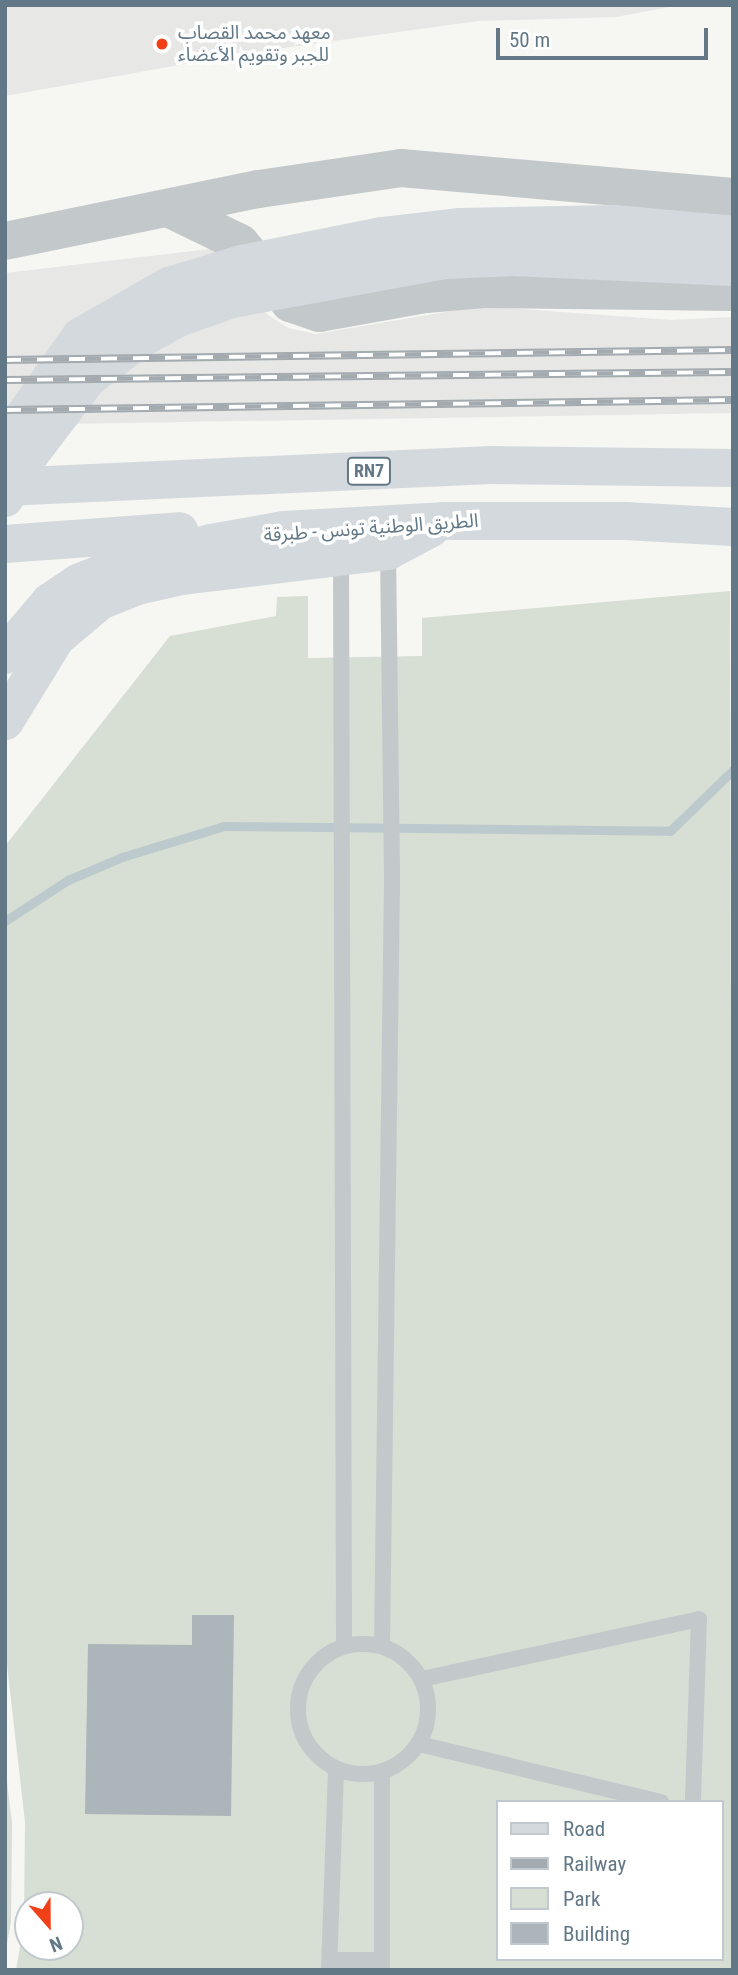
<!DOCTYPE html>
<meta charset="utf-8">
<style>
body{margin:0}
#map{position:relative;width:738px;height:1975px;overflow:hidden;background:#f6f6f2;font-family:"Roboto Condensed","Noto Sans Arabic",sans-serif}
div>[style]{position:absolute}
.built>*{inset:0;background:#e7e8e6}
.green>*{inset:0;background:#d7ded3}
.stream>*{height:9px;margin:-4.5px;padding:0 4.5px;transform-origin:4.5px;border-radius:4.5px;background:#bcc9cd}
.building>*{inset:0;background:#acb5ba}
.service>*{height:16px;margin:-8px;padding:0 8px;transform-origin:8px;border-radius:8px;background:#c3c8cb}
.service>.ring{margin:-8px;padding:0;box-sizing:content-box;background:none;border:16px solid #c3c8cb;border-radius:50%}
.tertiary>*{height:38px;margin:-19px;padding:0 19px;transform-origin:19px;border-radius:19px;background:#c3c8cb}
.primary>*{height:38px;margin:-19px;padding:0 19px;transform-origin:19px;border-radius:19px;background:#d4d9dd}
.rail>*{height:8px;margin-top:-4px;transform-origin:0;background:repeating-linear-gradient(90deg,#fff 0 16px,#a3abb0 0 32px);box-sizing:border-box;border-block:2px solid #a3abb0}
.dots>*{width:19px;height:19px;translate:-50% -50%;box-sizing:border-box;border:4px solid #fff;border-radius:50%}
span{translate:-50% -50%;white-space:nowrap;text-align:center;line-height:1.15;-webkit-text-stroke:7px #fff;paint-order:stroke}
.shield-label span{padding:2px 5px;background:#fff;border:2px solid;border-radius:5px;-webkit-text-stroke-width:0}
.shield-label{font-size:18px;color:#637886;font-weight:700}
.poi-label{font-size:19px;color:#637886}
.left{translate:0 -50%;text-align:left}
.street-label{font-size:19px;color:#637886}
.frame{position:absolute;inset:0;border:7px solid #637886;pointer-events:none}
.legend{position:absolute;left:496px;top:1800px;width:228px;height:161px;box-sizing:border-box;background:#fff;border:2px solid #c1c9cf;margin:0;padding:9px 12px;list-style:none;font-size:21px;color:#637886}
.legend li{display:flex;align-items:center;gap:14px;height:35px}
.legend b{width:35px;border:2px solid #c1c9cf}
.north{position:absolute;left:14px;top:1891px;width:70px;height:70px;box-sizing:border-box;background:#fff;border:2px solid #c1c9cf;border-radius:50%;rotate:159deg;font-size:19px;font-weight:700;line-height:28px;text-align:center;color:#637886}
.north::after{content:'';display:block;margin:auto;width:24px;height:32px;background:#f14018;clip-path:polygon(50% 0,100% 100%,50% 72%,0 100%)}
.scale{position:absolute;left:496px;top:28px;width:212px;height:32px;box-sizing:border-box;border:4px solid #637886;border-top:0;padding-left:9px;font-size:21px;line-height:24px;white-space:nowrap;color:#637886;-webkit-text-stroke:5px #fff;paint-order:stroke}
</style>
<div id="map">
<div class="built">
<div style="clip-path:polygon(5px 5px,680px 5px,616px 17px,478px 21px,247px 53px,5px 96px)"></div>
<div style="clip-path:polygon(218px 248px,267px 314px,288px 328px,316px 334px,480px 306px,671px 320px,733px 317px,733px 413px,5px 425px,5px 273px)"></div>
</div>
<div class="green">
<div style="clip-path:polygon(evenodd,730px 591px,733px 1970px,16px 1970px,24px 1923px,25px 1822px,5px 1647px,5px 846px,170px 636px,276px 616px,277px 597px,308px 596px,308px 658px,422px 656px,422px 618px,730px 591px,498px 1802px,722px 1802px,722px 1959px,498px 1959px,498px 1802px,730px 591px,28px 1905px,70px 1905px,70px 1947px,28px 1947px,28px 1905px)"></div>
<div style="clip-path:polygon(5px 1765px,12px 1823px,11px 1922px,5px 1954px)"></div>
</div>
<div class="stream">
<div style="left:5px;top:921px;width:75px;rotate:-33.1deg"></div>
<div style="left:68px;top:880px;width:59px;rotate:-23.1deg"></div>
<div style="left:122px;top:857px;width:107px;rotate:-16.9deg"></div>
<div style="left:224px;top:826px;width:446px;rotate:0.6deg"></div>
<div style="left:670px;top:831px;width:88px;rotate:-44.1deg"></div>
</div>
<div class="building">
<div style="clip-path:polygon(192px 1615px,234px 1615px,231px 1816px,85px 1814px,88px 1644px,192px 1645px)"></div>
</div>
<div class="service">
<div style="left:341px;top:558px;width:1088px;rotate:89.84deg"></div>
<div class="ring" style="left:298px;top:1644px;width:114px;height:114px"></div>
<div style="left:382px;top:1646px;width:769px;rotate:-89.25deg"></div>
<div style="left:392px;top:877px;width:326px;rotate:-90.7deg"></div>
<div style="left:422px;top:1679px;width:283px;rotate:-12.2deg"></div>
<div style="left:699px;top:1619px;width:183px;rotate:91.9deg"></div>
<div style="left:419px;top:1744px;width:249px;rotate:13.5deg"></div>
<div style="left:333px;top:1960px;width:46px"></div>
<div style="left:329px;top:1970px;width:201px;rotate:-88deg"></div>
<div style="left:382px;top:1970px;width:198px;rotate:-90deg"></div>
</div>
<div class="tertiary">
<div style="left:170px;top:209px;width:78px;rotate:25.9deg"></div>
<div style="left:240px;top:243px;width:78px;rotate:50.2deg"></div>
<div style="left:290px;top:303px;width:31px;rotate:19deg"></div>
<div style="left:319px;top:313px;width:109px;rotate:-10.1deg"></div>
<div style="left:426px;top:294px;width:58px;rotate:-4.9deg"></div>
<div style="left:484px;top:289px;width:249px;rotate:0.7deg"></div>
<div style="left:5px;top:241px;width:259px;rotate:-11.6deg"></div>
<div style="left:259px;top:189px;width:144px;rotate:-8.4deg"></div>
<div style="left:401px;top:168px;width:333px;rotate:5deg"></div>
</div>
<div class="primary">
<div style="left:5px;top:443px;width:130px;rotate:-54.7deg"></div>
<div style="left:80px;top:337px;width:103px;rotate:-29.8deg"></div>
<div style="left:169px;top:286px;width:76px;rotate:-16.8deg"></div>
<div style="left:242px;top:264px;width:143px;rotate:-11.3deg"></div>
<div style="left:382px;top:236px;width:79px;rotate:-6.6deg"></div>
<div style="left:460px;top:227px;width:155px;rotate:-1.1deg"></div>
<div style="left:615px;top:224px;width:119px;rotate:5.3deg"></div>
<div style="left:5px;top:487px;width:487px;rotate:-2.6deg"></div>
<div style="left:492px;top:465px;width:241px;rotate:0.7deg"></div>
<div style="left:5px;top:498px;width:42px;rotate:-61.6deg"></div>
<div style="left:25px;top:461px;width:104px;rotate:-52.8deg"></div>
<div style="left:88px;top:378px;width:61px;rotate:-37.1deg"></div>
<div style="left:137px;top:341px;width:47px;rotate:-29.3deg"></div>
<div style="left:178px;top:318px;width:57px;rotate:-19.4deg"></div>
<div style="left:232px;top:299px;width:216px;rotate:-10.4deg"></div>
<div style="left:444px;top:260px;width:69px;rotate:-2.5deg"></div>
<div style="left:513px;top:257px;width:220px;rotate:2.6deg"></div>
<div style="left:5px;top:544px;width:175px;rotate:-4.2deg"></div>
<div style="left:5px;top:655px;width:70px;rotate:-49.7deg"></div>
<div style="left:50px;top:602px;width:34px;rotate:-34deg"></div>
<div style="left:78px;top:583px;width:54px;rotate:-21.8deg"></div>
<div style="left:128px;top:563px;width:85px;rotate:-13.5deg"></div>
<div style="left:211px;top:543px;width:74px;rotate:-10.1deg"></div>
<div style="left:284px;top:530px;width:159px;rotate:-3.2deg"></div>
<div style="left:443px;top:521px;width:182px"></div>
<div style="left:625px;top:521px;width:108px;rotate:3.2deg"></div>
<div style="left:5px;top:721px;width:97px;rotate:-58.4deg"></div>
<div style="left:56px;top:638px;width:57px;rotate:-40.1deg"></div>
<div style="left:100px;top:601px;width:40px;rotate:-22deg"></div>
<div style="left:137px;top:586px;width:46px;rotate:-12.5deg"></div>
<div style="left:182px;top:576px;width:208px;rotate:-6.9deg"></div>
<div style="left:388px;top:551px;width:49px;rotate:-28.1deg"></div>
</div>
<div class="rail">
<div style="left:5px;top:360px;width:728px;rotate:-0.79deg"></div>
<div style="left:5px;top:380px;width:728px;rotate:-0.63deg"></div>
<div style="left:5px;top:410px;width:728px;rotate:-0.79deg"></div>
</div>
<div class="dots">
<div style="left:162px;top:44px;background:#f14018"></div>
</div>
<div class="shield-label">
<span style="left:369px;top:471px">RN7</span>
</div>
<div class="poi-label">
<span class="left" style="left:178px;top:44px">معهد محمد القصاب<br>للجبر وتقويم الأعضاء</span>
</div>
<div class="street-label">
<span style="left:371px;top:528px;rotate:-4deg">الطريق الوطنية تونس - طبرقة</span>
</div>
<div class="frame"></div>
<ul class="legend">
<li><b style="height:9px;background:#d4d9dd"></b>Road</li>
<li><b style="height:9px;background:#a3abb0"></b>Railway</li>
<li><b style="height:19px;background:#d7ded3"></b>Park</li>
<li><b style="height:19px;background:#acb5ba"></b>Building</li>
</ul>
<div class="north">N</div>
<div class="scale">50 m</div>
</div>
